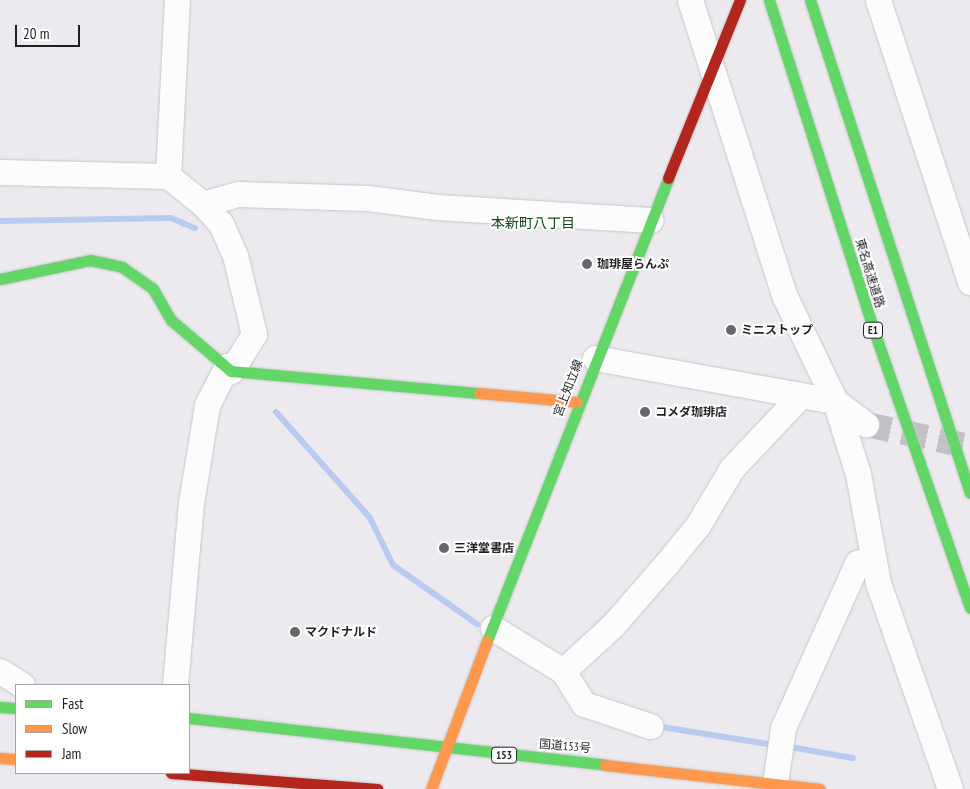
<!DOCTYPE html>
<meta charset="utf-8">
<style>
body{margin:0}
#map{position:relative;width:970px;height:789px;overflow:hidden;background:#eceaee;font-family:"PT Sans Narrow","Noto Sans JP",sans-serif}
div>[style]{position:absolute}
.stream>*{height:6px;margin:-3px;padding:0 3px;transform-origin:3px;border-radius:3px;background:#bacbf2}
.street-tunnel>*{height:25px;margin-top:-12.5px;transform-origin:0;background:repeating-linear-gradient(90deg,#c3c1c5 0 25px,transparent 0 37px)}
.roads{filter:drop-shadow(0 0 1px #c7c6c8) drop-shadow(0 0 1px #c7c6c8)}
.street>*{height:25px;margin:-12.5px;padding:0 12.5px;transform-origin:12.5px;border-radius:12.5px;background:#fcfcfc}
.fast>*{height:11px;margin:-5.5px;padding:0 5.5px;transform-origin:5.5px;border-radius:5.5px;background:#63d668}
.slow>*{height:11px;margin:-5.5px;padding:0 5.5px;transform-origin:5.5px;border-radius:5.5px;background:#ff974d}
.jam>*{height:11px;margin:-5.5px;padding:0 5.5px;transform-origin:5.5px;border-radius:5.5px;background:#b3261e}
.dots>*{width:14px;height:14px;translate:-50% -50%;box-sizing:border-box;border:2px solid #fff;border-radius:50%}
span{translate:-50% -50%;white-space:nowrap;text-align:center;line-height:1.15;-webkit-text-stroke:4px #fff;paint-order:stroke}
.shield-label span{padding:1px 4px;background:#fff;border:1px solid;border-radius:4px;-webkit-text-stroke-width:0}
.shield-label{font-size:11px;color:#201f21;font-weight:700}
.poi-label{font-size:12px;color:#201f21;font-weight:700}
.left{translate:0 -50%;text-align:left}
.street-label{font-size:12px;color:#201f21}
.neighbourhood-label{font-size:14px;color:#0d4917}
.legend{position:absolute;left:15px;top:684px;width:175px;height:90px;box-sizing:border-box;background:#fff;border:1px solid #a6a5a6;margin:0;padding:6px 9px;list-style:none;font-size:15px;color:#201f21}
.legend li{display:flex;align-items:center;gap:10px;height:25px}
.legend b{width:25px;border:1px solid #a6a5a6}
.scale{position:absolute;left:15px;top:25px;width:65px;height:22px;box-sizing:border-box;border:2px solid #201f21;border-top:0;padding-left:6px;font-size:15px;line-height:18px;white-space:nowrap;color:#201f21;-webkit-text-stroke:4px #fff;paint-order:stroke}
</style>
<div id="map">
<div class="stream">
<div style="left:0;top:221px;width:171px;rotate:-1deg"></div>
<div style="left:171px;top:218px;width:26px;rotate:23deg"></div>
<div style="left:276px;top:412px;width:142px;rotate:48.4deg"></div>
<div style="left:370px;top:518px;width:52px;rotate:63.9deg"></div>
<div style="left:393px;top:565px;width:103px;rotate:35.1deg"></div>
<div style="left:662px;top:727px;width:113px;rotate:9.1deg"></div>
<div style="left:784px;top:746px;width:70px;rotate:9.9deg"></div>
</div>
<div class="street-tunnel">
<div style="left:866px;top:424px;width:106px;rotate:11.9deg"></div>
</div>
<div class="roads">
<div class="street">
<div style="left:690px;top:0;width:312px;rotate:72.3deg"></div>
<div style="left:785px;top:297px;width:115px;rotate:64.3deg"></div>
<div style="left:835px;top:401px;width:77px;rotate:72.5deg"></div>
<div style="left:858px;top:474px;width:111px;rotate:79.6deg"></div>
<div style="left:878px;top:583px;width:218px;rotate:70.7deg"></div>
<div style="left:878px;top:0;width:297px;rotate:71.9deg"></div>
<div style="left:0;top:172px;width:168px;rotate:1.4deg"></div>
<div style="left:168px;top:176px;width:45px;rotate:38.7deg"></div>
<div style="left:203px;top:204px;width:27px;rotate:48deg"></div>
<div style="left:221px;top:224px;width:34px;rotate:66deg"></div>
<div style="left:235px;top:255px;width:81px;rotate:76.5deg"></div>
<div style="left:254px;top:334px;width:44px;rotate:121.9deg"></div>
<div style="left:168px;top:176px;width:176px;rotate:-87.1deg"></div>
<div style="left:203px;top:204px;width:36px;rotate:-16deg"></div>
<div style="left:238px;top:194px;width:130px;rotate:1.8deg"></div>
<div style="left:368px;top:198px;width:70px;rotate:7.4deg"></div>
<div style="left:437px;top:207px;width:214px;rotate:3.5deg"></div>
<div style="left:595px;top:358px;width:244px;rotate:10.2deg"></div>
<div style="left:835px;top:401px;width:39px;rotate:37deg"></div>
<div style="left:493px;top:628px;width:82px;rotate:31.6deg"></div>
<div style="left:563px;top:671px;width:39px;rotate:58deg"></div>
<div style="left:584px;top:704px;width:70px;rotate:18.4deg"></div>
<div style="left:0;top:671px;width:26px;rotate:32deg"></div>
<div style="left:563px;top:671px;width:68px;rotate:-42.6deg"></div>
<div style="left:613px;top:625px;width:82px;rotate:-48.9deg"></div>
<div style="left:667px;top:563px;width:49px;rotate:-50.8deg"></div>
<div style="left:698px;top:525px;width:66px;rotate:-59.2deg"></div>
<div style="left:732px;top:468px;width:100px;rotate:-46.6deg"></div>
<div style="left:175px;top:685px;width:183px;rotate:-85deg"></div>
<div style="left:191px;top:503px;width:99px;rotate:-80.7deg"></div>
<div style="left:207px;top:405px;width:44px;rotate:-62.9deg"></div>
<div style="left:775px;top:783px;width:56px;rotate:-81.7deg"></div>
<div style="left:783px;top:728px;width:181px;rotate:-65.8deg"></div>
<div style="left:857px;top:563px;width:15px;rotate:-16deg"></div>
</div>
<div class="fast">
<div style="left:769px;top:0;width:341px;rotate:72.4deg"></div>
<div style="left:872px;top:325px;width:299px;rotate:70.9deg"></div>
<div style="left:810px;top:0;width:518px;rotate:72.02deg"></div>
<div style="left:0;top:279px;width:92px;rotate:-11.9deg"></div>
<div style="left:90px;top:260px;width:33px;rotate:12deg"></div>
<div style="left:122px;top:267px;width:38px;rotate:35deg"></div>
<div style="left:153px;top:289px;width:36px;rotate:60deg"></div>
<div style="left:171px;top:320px;width:79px;rotate:40.4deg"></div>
<div style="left:231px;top:371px;width:249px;rotate:5.1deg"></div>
<div style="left:487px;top:641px;width:497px;rotate:-68.6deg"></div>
<div style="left:0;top:707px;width:16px;rotate:4deg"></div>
<div style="left:189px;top:718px;width:419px;rotate:6.4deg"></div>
</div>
<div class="slow">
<div style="left:479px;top:393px;width:98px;rotate:5.2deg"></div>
<div style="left:0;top:758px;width:16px;rotate:4deg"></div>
<div style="left:605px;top:765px;width:216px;rotate:6.4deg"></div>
<div style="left:431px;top:789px;width:158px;rotate:-69.3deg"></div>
</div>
<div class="jam">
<div style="left:668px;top:178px;width:192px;rotate:-68deg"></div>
<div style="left:171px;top:773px;width:207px;rotate:4.4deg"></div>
</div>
</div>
<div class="dots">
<div style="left:587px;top:264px;background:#676669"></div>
<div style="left:731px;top:330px;background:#676669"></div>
<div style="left:645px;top:412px;background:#676669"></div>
<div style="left:444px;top:548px;background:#676669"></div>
<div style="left:295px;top:632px;background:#676669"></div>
</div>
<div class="shield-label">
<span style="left:873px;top:330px">E1</span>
<span style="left:504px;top:755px">153</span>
</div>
<div class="poi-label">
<span class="left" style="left:597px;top:264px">珈琲屋らんぷ</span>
<span class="left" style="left:741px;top:330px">ミニストップ</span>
<span class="left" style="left:655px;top:412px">コメダ珈琲店</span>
<span class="left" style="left:454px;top:548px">三洋堂書店</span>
<span class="left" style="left:305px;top:632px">マクドナルド</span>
</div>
<div class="street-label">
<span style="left:870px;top:273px;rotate:73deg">東名高速道路</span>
<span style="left:568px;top:388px;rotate:-69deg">宮上知立線</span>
<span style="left:565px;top:746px;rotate:5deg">国道153号</span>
</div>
<div class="neighbourhood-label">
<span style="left:533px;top:223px">本新町八丁目</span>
</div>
<ul class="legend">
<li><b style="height:6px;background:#63d668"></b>Fast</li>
<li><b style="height:6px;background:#ff974d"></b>Slow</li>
<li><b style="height:6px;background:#b3261e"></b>Jam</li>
</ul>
<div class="scale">20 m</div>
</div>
